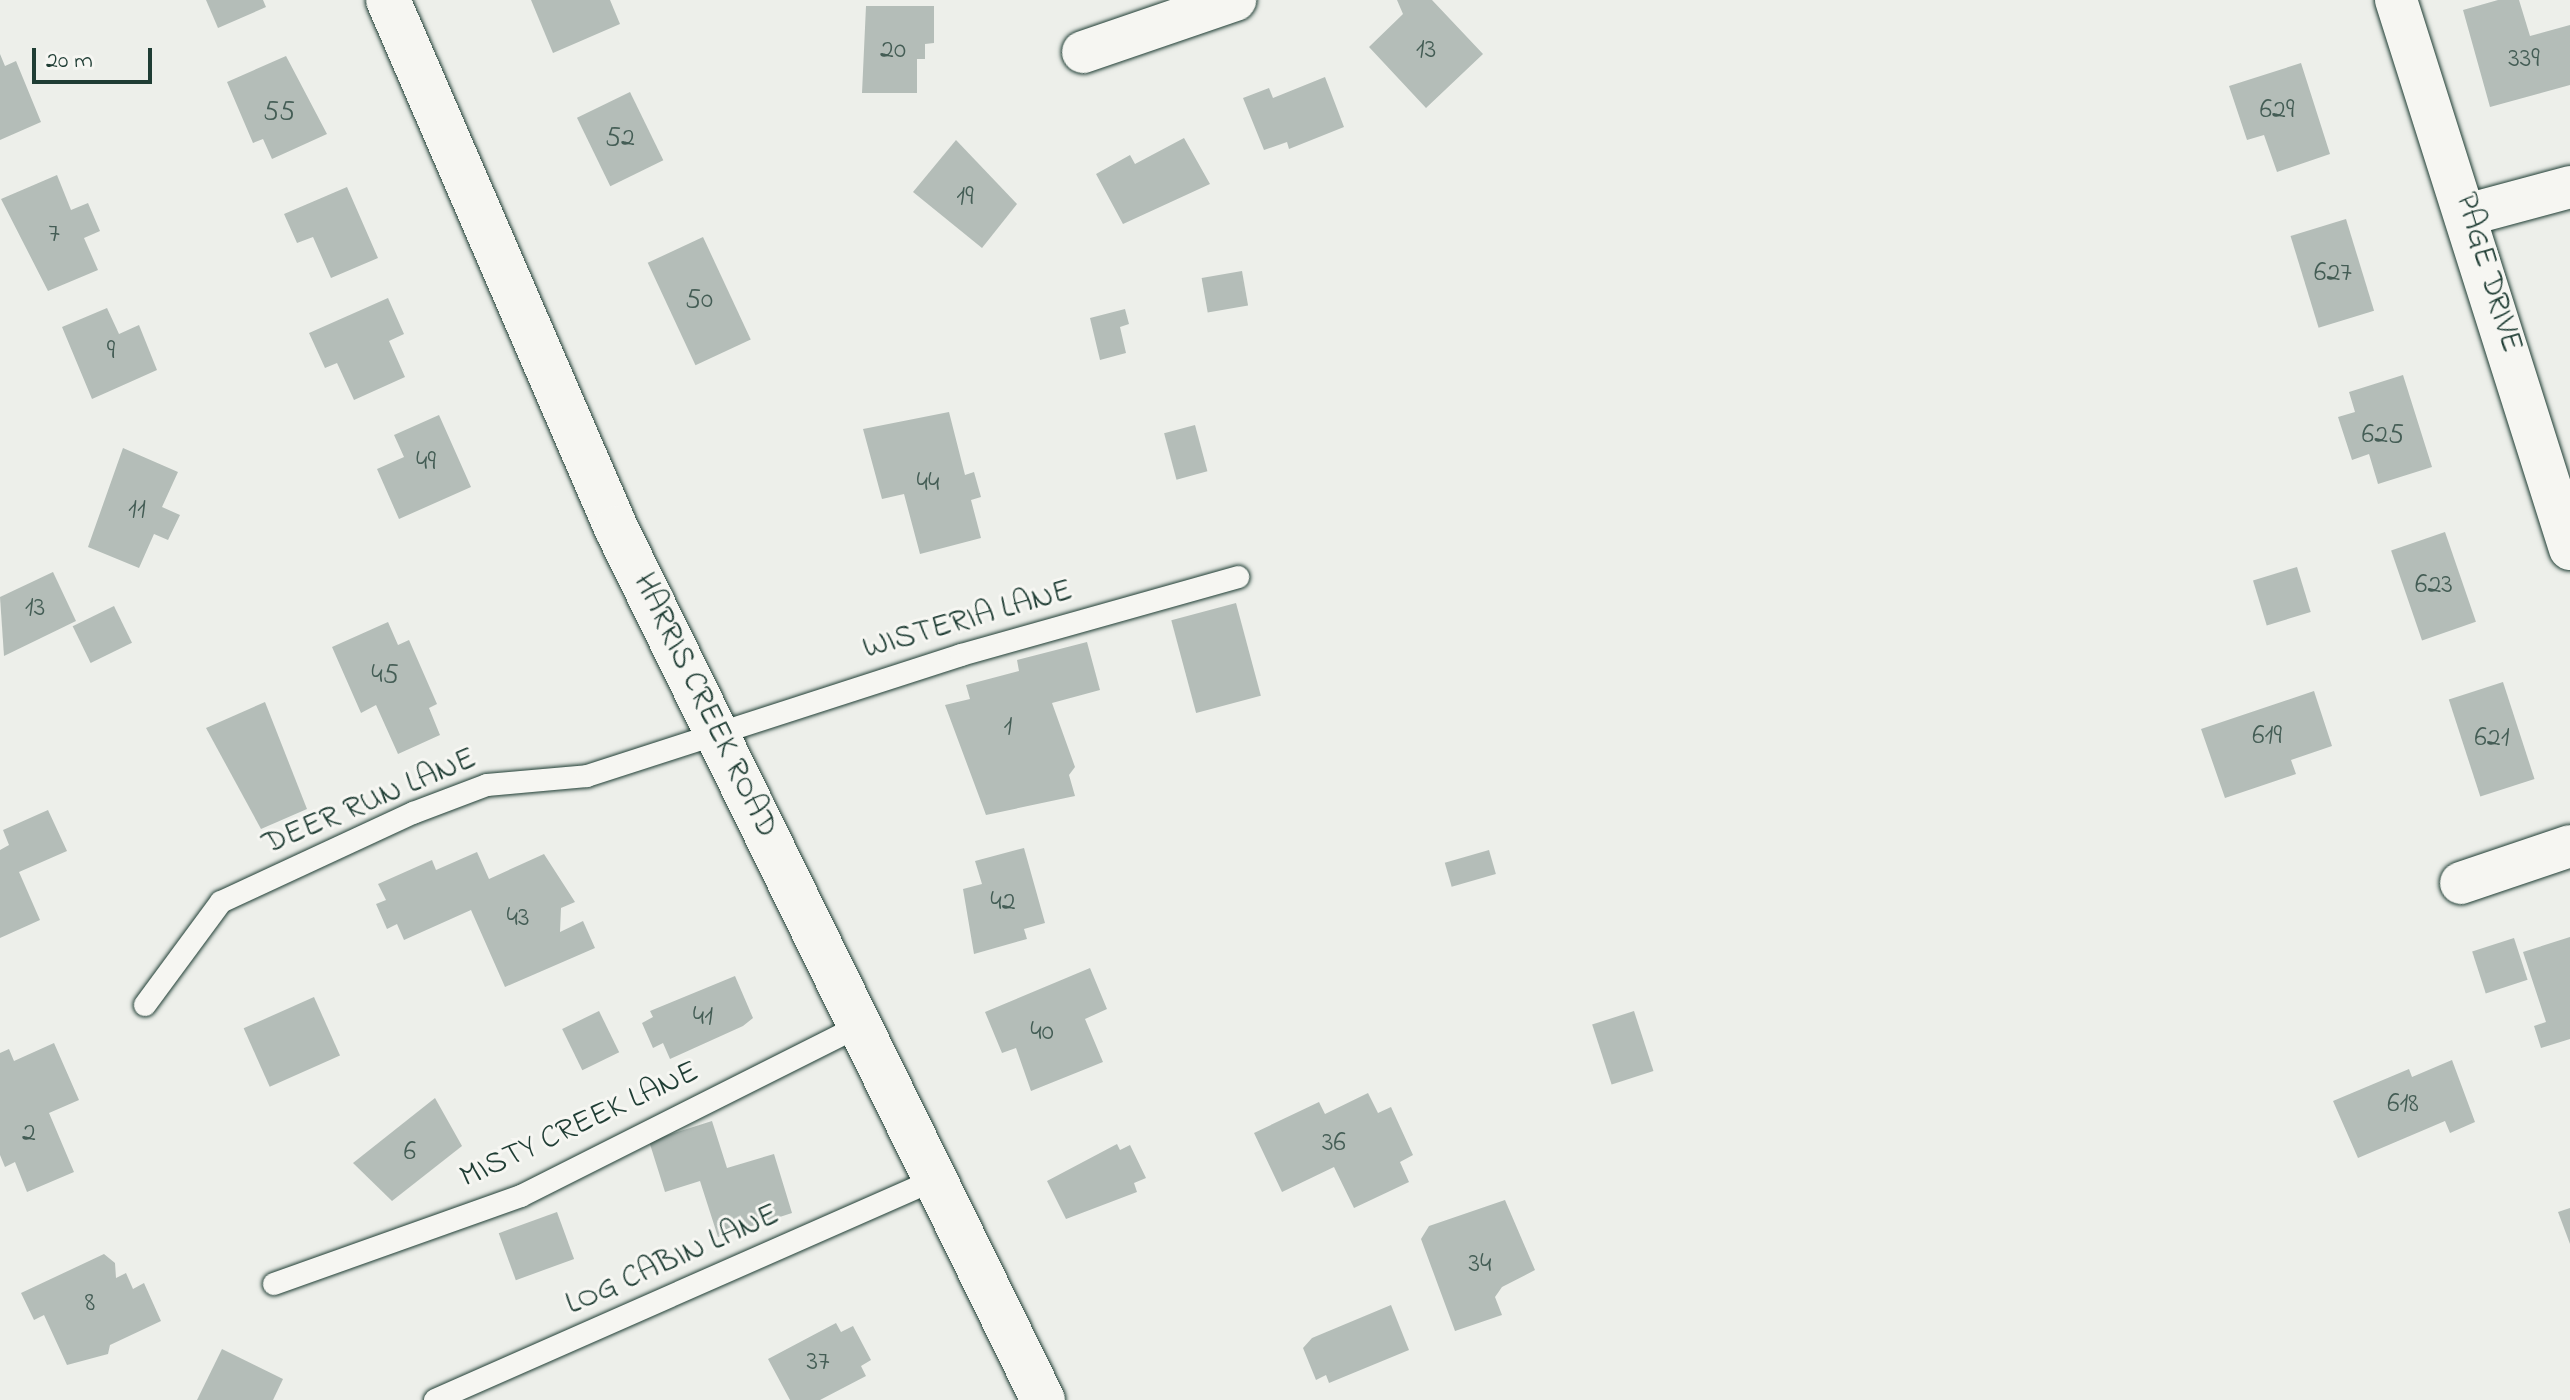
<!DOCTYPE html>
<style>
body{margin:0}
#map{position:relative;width:2570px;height:1400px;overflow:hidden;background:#edefea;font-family:"Indie Flower",sans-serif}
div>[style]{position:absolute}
.building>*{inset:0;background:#b4bdb8;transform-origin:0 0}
.roads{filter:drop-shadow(0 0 2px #1f3d34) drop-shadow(0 0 2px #1f3d34)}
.lane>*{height:22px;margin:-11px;padding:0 11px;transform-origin:11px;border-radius:11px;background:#f6f6f2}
.street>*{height:42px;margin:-21px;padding:0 21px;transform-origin:21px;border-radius:21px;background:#f6f6f2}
.secondary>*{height:44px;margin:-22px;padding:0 22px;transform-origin:22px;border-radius:22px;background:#f6f6f2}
span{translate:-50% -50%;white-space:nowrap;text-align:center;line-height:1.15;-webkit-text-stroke:6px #f6f6f2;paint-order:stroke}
.number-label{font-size:28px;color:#445d55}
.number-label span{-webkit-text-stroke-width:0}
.street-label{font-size:32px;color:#1f3d34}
.scale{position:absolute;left:32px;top:48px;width:120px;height:36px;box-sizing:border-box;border:4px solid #1f3d34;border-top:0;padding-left:10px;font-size:24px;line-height:28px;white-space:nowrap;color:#1f3d34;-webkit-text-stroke:6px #f6f6f2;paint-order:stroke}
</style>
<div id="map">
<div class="building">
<div style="clip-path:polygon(206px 0,263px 0,266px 7px,218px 28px)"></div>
<div style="clip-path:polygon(531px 0,610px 0,620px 24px,553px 53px)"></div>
<div style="clip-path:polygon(1397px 0,1432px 0,1483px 54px,1426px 108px,1369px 47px,1403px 14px)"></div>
<div style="clip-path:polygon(2498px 0,2519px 0,2530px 36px,2570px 25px,2570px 85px,2490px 107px,2463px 10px)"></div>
<div style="clip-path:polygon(866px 6px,934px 6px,934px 43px,925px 44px,925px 59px,917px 59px,917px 93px,862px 93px)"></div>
<div style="clip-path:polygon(0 54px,5px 66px,16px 61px,41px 122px,0 140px)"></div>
<div style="clip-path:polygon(286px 56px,327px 134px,272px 159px,263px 139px,253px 143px,227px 82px)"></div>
<div style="clip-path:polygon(2301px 63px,2330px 154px,2277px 172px,2264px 135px,2247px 140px,2229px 86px)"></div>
<div style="clip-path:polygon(1325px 77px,1344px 127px,1289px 149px,1287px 142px,1264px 150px,1243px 98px,1269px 88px,1273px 98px)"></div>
<div style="left:630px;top:92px;width:76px;height:59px;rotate:64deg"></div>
<div style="clip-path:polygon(1184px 138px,1210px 184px,1123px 224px,1096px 174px,1130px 155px,1135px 164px)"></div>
<div style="clip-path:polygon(956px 140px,1017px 204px,982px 248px,913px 192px)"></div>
<div style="clip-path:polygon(57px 175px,71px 210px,88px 203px,100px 231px,84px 238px,98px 270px,48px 291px,1px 199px)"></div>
<div style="clip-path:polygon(347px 187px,378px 258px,331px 278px,313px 237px,297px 243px,284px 214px)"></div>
<div style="left:2346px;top:219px;width:96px;height:58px;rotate:73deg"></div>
<div style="left:703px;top:237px;width:113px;height:61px;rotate:65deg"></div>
<div style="left:1242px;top:271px;width:35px;height:41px;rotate:80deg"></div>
<div style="clip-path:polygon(388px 298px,404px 334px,389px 341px,405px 377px,354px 400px,337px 363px,325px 368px,309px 333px)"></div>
<div style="clip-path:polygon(107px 308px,119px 334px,139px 325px,157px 370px,92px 399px,62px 327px)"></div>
<div style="clip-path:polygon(1125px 309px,1129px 324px,1120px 327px,1126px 353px,1100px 360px,1090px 318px)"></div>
<div style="clip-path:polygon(2403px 375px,2432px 467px,2378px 484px,2369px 454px,2352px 460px,2338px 417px,2355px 412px,2349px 392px)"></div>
<div style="clip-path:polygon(949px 412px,965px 475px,974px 472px,981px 497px,971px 500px,981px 538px,920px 554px,904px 494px,882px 499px,863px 429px)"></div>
<div style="clip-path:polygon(439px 415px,471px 487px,399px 519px,377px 469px,404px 457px,394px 435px)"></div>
<div style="left:1195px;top:425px;width:48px;height:32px;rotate:75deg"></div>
<div style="clip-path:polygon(123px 448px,178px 472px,162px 507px,180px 515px,168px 540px,154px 534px,139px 568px,88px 547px)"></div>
<div style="left:2445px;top:532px;width:95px;height:57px;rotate:71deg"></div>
<div style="left:2297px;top:567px;width:47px;height:46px;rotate:73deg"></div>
<div style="clip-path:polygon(53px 572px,76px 621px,4px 656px,0 597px)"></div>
<div style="left:1236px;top:603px;width:96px;height:67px;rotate:75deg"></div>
<div style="left:114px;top:606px;width:41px;height:46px;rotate:64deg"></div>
<div style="clip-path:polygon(388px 622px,398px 645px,409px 640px,437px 704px,429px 708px,440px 735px,398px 754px,376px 705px,361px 713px,332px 647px)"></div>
<div style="clip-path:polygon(1087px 642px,1100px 690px,1052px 703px,1075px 767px,1069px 775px,1075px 796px,986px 815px,945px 705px,970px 699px,966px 685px,1019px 671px,1017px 660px)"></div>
<div style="left:2503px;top:682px;width:102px;height:57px;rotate:72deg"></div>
<div style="clip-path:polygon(2314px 691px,2332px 746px,2291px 760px,2296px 774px,2225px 798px,2201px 729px)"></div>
<div style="clip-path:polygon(265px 702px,307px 809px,261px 829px,206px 728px)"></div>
<div style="clip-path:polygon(48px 810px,67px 851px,19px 872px,40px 920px,0 938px,0 850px,9px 845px,3px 830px)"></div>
<div style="clip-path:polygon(1024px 848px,1045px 923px,1024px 929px,1027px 939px,974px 954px,963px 889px,982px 884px,975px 861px)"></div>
<div style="left:1489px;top:850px;width:25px;height:46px;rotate:74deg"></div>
<div style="clip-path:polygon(477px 852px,489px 879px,544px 854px,575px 902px,561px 908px,560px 932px,583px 921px,595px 948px,505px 987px,471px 910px,404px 940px,397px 924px,387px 929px,376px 904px,386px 900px,378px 884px,432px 860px,436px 870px)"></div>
<div style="clip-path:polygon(2570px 937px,2570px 1039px,2541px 1048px,2534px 1026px,2546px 1022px,2523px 952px)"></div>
<div style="left:2514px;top:938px;width:44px;height:44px;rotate:72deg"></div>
<div style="clip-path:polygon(1090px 968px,1107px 1009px,1085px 1019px,1103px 1062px,1031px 1091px,1016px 1048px,1002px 1053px,985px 1012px)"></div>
<div style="clip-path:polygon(735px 976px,753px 1018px,743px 1026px,670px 1059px,663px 1043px,653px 1048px,642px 1023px,653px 1017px,650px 1011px)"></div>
<div style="left:314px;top:997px;width:64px;height:77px;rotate:66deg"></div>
<div style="left:599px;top:1011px;width:46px;height:41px;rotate:64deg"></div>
<div style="left:1634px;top:1011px;width:63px;height:44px;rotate:72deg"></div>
<div style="clip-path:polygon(54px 1043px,79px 1100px,49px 1113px,74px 1172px,27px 1192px,15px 1162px,5px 1167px,0 1155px,0 1053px,9px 1049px,14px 1061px)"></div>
<div style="clip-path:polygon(2452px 1060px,2475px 1122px,2450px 1133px,2445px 1121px,2358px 1158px,2333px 1101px,2409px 1069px,2412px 1077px)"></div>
<div style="clip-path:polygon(1368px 1093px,1378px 1113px,1391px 1107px,1413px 1155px,1400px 1162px,1409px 1182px,1354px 1208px,1334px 1167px,1282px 1192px,1254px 1133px,1319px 1102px,1325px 1114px)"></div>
<div style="clip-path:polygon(435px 1098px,462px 1146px,392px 1201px,353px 1163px)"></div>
<div style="clip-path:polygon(712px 1121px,727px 1168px,774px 1154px,792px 1213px,718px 1237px,700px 1181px,665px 1192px,649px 1141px)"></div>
<div style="clip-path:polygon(1117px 1144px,1120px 1150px,1130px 1145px,1146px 1178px,1134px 1183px,1137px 1192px,1066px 1219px,1047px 1181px)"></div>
<div style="clip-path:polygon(1505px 1200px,1535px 1270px,1502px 1287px,1495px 1297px,1502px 1315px,1455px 1331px,1421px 1239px,1429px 1226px)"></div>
<div style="clip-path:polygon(2570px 1208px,2570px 1244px,2558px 1212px)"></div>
<div style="left:557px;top:1212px;width:50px;height:62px;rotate:70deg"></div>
<div style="clip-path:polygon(104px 1254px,115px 1263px,116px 1278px,126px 1273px,133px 1289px,144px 1283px,161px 1321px,110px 1345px,108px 1354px,67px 1365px,44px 1315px,34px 1320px,21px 1293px)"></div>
<div style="clip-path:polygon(1391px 1305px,1409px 1350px,1329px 1383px,1326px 1375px,1316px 1380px,1303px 1348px,1312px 1338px)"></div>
<div style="clip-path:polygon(836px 1323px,841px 1332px,853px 1326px,871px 1360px,861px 1366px,866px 1376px,820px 1400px,790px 1400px,768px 1359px)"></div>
<div style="clip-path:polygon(222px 1349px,283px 1379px,273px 1400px,197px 1400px)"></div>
</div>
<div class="roads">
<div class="lane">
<div style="left:145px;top:1005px;width:128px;rotate:-53.6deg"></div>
<div style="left:221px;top:902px;width:212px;rotate:-24.9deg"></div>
<div style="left:413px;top:813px;width:79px;rotate:-20.7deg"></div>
<div style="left:487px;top:785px;width:100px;rotate:-5.1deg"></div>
<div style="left:587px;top:776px;width:393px;rotate:-17.9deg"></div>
<div style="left:961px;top:655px;width:288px;rotate:-15.7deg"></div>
<div style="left:274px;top:1284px;width:262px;rotate:-19.6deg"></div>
<div style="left:521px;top:1196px;width:381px;rotate:-26.7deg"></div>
<div style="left:435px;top:1400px;width:548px;rotate:-23.8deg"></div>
</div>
<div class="street">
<div style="left:2396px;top:0;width:576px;rotate:72.41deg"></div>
<div style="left:1083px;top:52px;width:161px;rotate:-18.9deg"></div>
<div style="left:2470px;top:214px;width:104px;rotate:-15.1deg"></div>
<div style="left:2461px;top:883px;width:115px;rotate:-18.7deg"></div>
</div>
<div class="secondary">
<div style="left:388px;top:0;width:575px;rotate:66.64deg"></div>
<div style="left:616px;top:528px;width:971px;rotate:63.91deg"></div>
</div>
</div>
<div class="number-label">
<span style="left:893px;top:51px">20</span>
<span style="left:1426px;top:51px">13</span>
<span style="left:2524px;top:60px">339</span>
<span style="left:2277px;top:111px">629</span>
<span style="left:279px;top:113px">55</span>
<span style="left:620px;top:139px">52</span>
<span style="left:965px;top:198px">19</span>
<span style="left:54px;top:235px">7</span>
<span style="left:2333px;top:274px">627</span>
<span style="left:699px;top:301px">50</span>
<span style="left:111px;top:352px">9</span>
<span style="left:2383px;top:436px">625</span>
<span style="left:426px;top:463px">49</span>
<span style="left:928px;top:484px">44</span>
<span style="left:137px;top:511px">11</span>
<span style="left:2434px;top:586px">623</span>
<span style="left:35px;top:609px">13</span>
<span style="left:385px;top:676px">45</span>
<span style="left:1008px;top:728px">1</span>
<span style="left:2267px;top:737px">619</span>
<span style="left:2492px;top:739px">621</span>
<span style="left:1003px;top:903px">42</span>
<span style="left:518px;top:919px">43</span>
<span style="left:703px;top:1018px">41</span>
<span style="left:1042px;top:1033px">40</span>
<span style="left:2403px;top:1105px">618</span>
<span style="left:29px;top:1134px">2</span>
<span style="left:1334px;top:1144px">36</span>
<span style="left:410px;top:1153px">6</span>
<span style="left:1480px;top:1265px">34</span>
<span style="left:90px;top:1304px">8</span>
<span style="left:818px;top:1363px">37</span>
</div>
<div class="street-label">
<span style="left:2487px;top:273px;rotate:73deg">PAGE DRIVE</span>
<span style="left:968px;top:621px;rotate:-16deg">WISTERIA LANE</span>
<span style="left:704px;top:706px;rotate:64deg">HARRIS CREEK ROAD</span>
<span style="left:370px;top:803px;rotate:-23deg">DEER RUN LANE</span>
<span style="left:580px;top:1126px;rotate:-25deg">MISTY CREEK LANE</span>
<span style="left:673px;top:1261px;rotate:-24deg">LOG CABIN LANE</span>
</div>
<div class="scale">20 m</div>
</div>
